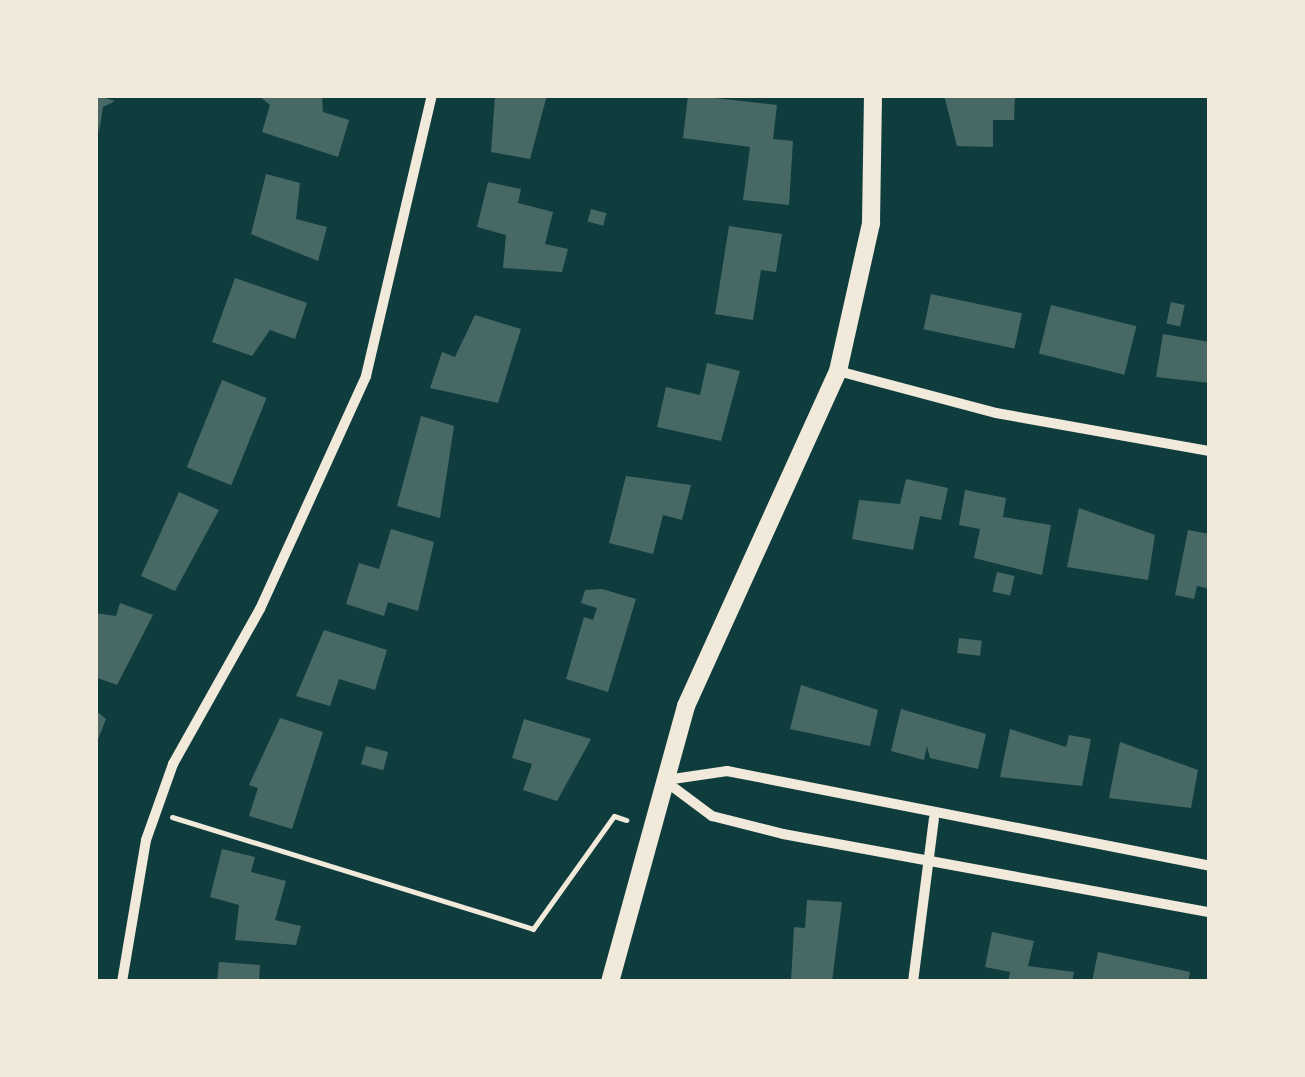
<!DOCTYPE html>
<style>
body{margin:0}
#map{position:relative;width:1305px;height:1077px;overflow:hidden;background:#0f3d3e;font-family:"Fira Sans",sans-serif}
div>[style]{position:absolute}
.building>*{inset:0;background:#486865;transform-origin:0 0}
.path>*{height:5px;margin:-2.5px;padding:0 2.5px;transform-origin:2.5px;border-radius:2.5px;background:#f1e9da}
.minor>*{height:10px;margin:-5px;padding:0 5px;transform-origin:5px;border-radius:5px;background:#f1e9da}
.tertiary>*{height:18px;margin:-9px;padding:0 9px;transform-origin:9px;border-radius:9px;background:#f1e9da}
span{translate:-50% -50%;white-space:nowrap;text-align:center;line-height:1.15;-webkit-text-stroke:9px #f1e9da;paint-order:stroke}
.frame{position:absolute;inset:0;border:98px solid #f1e9da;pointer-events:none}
</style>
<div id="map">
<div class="building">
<div style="clip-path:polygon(95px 95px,115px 101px,103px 107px,99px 133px)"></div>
<div style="clip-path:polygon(258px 95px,322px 95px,323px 112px,349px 120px,338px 157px,262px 132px,270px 105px)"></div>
<div style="clip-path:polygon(495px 95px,547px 95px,530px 159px,491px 152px)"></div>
<div style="clip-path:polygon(688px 95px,777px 105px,773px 139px,793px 141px,789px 205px,743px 200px,750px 147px,683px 138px)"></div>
<div style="clip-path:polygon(944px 95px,1015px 95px,1014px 120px,993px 120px,993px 147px,957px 146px)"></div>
<div style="clip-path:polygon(266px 174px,300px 183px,296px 219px,327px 227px,318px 261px,251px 234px)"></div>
<div style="clip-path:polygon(488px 182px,521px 189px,518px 203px,553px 212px,545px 244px,568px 249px,562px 272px,503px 268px,506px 235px,477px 227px)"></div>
<div style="left:591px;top:209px;width:16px;height:13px;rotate:15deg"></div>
<div style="clip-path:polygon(729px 226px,782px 234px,776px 272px,761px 270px,753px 320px,715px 314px)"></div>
<div style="clip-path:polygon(235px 278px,307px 303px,295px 339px,270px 330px,252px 356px,212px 342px)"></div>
<div style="left:931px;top:294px;width:93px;height:36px;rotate:12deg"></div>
<div style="left:1171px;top:302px;width:14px;height:22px;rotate:12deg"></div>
<div style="left:1051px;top:305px;width:88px;height:50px;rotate:14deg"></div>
<div style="clip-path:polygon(475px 315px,521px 329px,498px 403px,430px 388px,442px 352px,455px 357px)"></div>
<div style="clip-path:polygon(1163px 334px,1210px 342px,1210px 383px,1156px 377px)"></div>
<div style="clip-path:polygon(707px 363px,740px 371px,721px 441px,657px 427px,666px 387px,700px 395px)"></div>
<div style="left:222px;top:380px;width:48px;height:94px;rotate:22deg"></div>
<div style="clip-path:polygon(421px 416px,454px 426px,440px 518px,397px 506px)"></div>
<div style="clip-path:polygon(626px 476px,691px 485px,682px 520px,663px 515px,653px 554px,609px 543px)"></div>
<div style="clip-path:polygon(906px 479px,948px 488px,941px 520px,920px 516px,913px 550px,852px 539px,859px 500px,900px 504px)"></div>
<div style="clip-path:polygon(965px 490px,1006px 498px,1003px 517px,1051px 525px,1042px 575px,974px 558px,980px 529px,959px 525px)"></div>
<div style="clip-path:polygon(179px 492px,219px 510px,175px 591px,141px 576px)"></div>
<div style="clip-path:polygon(1079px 508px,1155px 535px,1148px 580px,1067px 567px)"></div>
<div style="clip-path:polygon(391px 529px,434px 542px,418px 611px,388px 602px,384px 616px,346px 604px,359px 563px,379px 569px)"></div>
<div style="clip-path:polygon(1188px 530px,1210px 534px,1210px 589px,1197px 586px,1194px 599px,1175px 595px)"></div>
<div style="left:997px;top:572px;width:18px;height:20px;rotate:13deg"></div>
<div style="clip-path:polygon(602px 589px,636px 599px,608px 692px,566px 679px,584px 617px,593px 620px,597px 608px,581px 603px,585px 590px)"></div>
<div style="clip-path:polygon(120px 603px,153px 615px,117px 685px,95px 677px,95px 613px,116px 616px)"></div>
<div style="clip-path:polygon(324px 630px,387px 650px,375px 690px,339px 679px,330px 706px,296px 696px)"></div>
<div style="left:959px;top:638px;width:23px;height:15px;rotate:7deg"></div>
<div style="clip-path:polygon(801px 685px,878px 710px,870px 746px,790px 729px)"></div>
<div style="clip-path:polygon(901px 709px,986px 734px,978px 769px,930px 758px,927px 746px,924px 760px,891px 751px)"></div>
<div style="clip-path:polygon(95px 710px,106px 719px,95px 747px)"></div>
<div style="clip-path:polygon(280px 718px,323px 732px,292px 829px,249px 816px,258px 788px,249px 785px)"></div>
<div style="clip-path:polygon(524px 719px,591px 739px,557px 801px,523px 790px,532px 764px,512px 758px)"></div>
<div style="clip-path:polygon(1010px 729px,1066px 747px,1069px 735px,1091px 739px,1082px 786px,1000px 777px)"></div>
<div style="clip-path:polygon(1120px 742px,1198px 770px,1191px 808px,1109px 798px)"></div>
<div style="left:366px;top:746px;width:23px;height:19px;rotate:15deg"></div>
<div style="clip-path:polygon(222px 849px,255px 857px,251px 872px,286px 881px,275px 920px,301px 926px,296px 945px,235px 940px,239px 905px,210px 897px)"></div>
<div style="clip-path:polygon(807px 900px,842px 902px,832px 982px,791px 982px,794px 927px,805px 928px)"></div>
<div style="clip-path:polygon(992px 932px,1034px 941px,1028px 966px,1074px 972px,1072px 982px,1008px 982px,1010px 972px,985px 967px)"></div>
<div style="clip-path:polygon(1098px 952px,1190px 972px,1188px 982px,1092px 982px)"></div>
<div style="clip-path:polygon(219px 962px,260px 965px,259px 982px,217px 982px)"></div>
</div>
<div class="path">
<div style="left:172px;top:817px;width:378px;rotate:17.2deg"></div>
<div style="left:533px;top:929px;width:139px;rotate:-54.4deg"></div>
<div style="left:614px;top:816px;width:13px;rotate:18deg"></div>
</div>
<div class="minor">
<div style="left:838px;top:371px;width:163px;rotate:14.9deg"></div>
<div style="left:996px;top:413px;width:217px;rotate:10.1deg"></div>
<div style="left:666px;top:780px;width:62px;rotate:-8.4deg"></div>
<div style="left:727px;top:771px;width:492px;rotate:11.1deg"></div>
<div style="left:665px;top:781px;width:59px;rotate:36.7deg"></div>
<div style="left:712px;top:816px;width:73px;rotate:14.2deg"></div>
<div style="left:783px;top:834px;width:434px;rotate:10.4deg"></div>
<div style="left:122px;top:982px;width:144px;rotate:-80.4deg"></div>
<div style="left:146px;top:840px;width:81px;rotate:-70.4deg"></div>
<div style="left:173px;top:764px;width:178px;rotate:-60.7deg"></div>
<div style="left:260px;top:609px;width:256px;rotate:-65.5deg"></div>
<div style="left:366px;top:376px;width:289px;rotate:-76.8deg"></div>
<div style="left:913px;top:982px;width:165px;rotate:-82.7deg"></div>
</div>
<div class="tertiary">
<div style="left:610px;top:982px;width:286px;rotate:-74.6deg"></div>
<div style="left:686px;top:706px;width:368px;rotate:-65.6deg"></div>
<div style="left:838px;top:371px;width:152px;rotate:-77.4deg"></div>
<div style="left:871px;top:223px;width:128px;rotate:-89.1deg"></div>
</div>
<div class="frame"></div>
</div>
